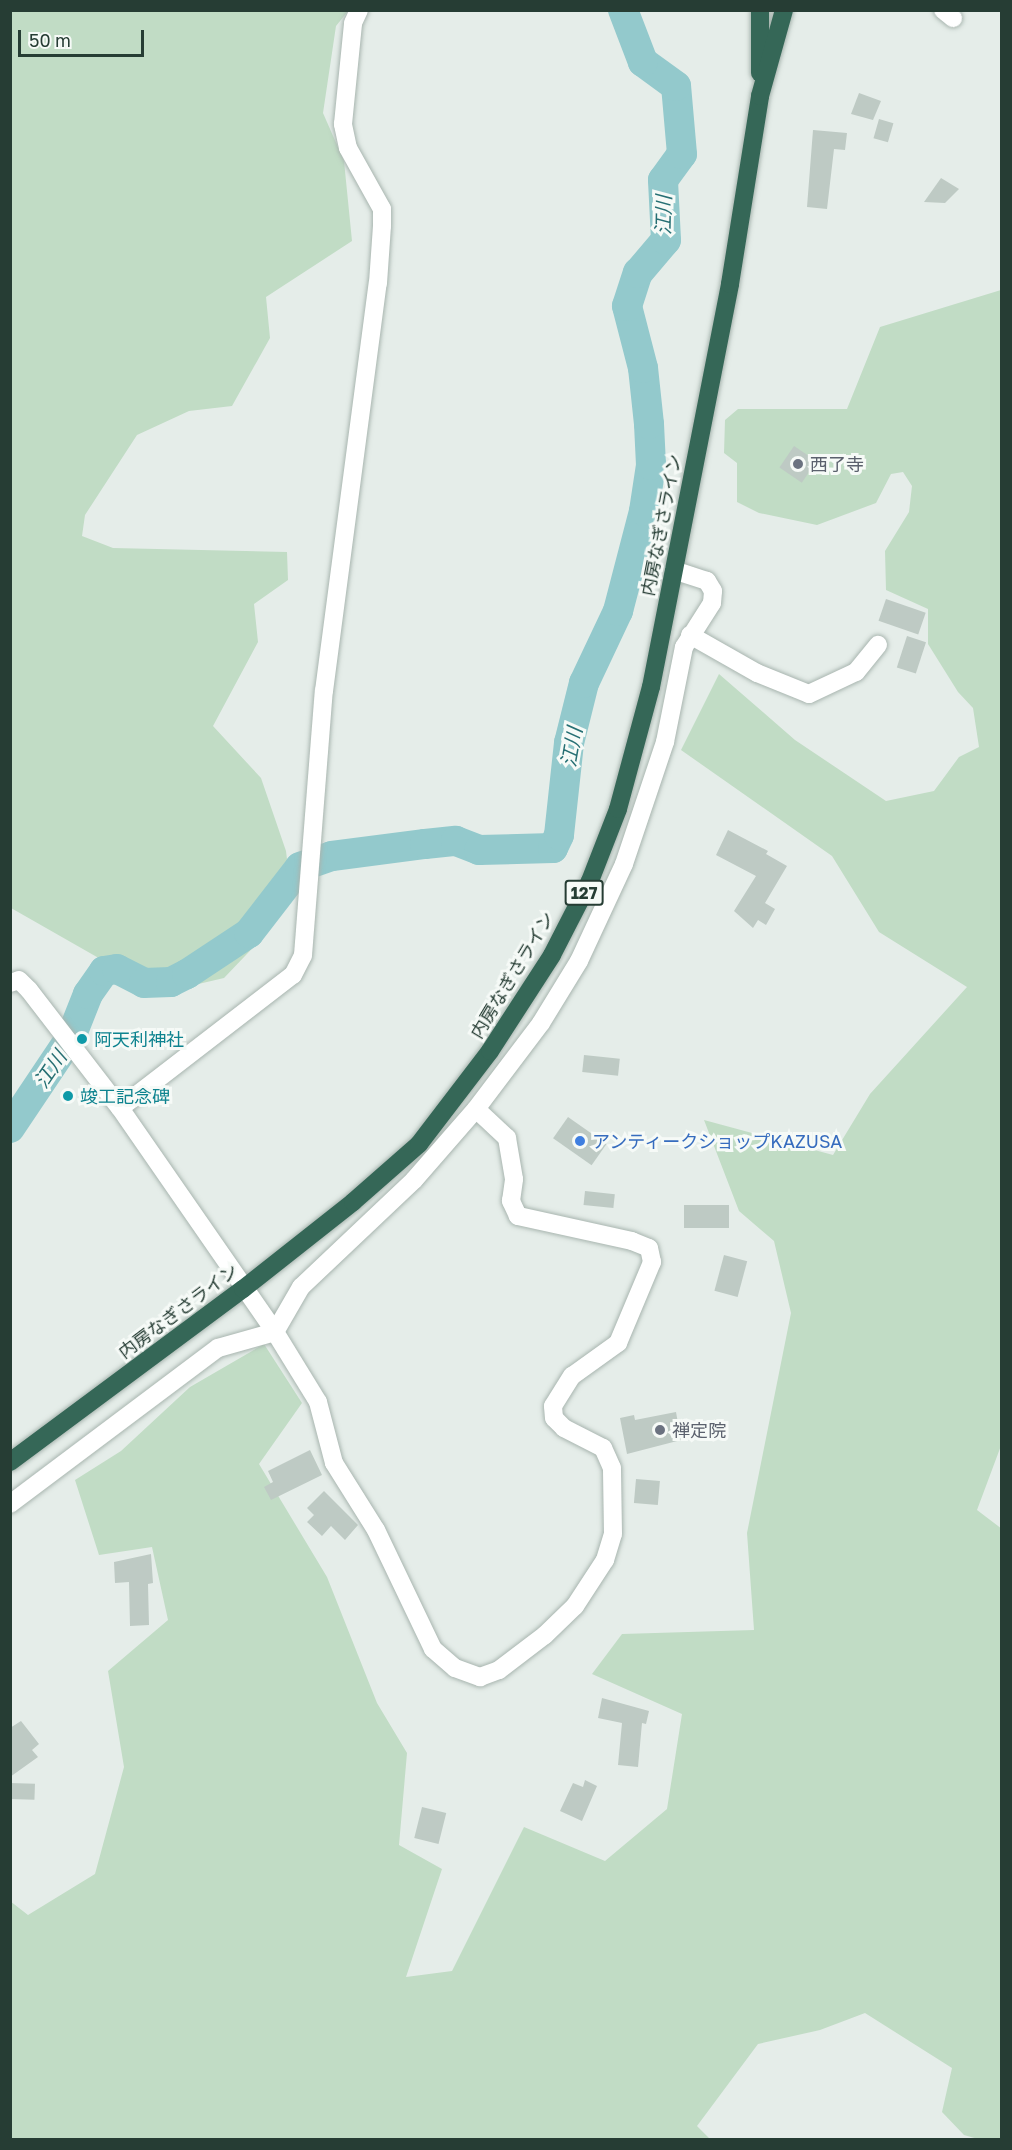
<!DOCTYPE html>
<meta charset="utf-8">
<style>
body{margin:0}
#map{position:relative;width:1012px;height:2150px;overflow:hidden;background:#e5ede9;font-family:"Golos Text","Noto Sans JP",sans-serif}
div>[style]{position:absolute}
.green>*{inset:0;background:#c1dcc5}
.river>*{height:30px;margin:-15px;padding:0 15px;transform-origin:15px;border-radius:15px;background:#93c9cc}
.building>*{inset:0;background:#becac4;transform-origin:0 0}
.roads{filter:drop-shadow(0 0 2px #a8b5af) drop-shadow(0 0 2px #a8b5af)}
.minor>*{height:18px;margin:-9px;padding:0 9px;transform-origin:9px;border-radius:9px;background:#fff}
.highway>*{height:18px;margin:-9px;padding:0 9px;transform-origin:9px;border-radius:9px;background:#356757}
.dots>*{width:16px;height:16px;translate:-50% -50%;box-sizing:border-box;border:3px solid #f6faf7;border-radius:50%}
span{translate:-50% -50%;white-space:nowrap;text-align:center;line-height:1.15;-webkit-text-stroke:6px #f6faf7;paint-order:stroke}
.shield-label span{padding:2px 4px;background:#f6faf7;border:2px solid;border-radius:4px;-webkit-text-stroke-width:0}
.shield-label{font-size:16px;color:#263d34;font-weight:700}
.worship-label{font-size:18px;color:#5b616d}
.left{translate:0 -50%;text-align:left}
.street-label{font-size:18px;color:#263d34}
.culture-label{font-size:18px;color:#0d838f}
.shop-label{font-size:18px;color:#366cbe}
.water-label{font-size:20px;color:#266f73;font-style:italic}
.frame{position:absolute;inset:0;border:12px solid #263d34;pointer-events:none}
.scale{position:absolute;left:18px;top:30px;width:126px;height:27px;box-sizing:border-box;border:3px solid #263d34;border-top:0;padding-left:8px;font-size:18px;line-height:21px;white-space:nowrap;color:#263d34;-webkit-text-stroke:4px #f6faf7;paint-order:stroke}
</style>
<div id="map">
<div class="green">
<div style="clip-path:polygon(11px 10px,348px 11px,336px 26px,323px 113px,344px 161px,352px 241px,266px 297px,270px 338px,232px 406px,189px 411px,137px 435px,85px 515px,82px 536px,113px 548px,287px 552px,288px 580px,254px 604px,258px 642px,213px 726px,261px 778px,286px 851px,292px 900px,265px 935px,224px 978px,160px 993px,11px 908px)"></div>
<div style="clip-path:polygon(1001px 290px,1002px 1443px,977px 1510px,1002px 1529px,1001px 2139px,978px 2139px,964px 2135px,942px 2112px,952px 2068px,865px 2013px,820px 2030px,758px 2044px,697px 2126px,710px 2139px,11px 2139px,10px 1901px,28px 1915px,95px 1874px,124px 1767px,108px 1671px,168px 1620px,152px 1547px,99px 1555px,75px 1480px,121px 1451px,190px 1387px,264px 1344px,302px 1403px,259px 1464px,327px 1577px,377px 1703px,407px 1753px,399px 1845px,442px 1869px,406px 1977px,452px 1971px,524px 1827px,605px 1861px,667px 1809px,682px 1714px,592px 1674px,622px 1634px,754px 1630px,747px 1533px,791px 1313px,774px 1241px,739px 1211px,704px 1120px,833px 1155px,870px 1094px,967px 987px,879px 932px,832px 856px,681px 750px,719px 674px,795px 740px,886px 801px,934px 791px,959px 757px,979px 747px,973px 708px,958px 692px,928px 644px,928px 609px,886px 590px,885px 551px,909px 512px,912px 486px,903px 472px,891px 474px,876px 503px,817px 525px,759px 513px,737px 502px,737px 463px,724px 453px,725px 420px,738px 409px,847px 409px,880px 327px)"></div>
</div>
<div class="river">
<div style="left:10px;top:1128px;width:110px;rotate:-56.2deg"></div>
<div style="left:71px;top:1037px;width:46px;rotate:-68.4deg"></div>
<div style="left:88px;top:994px;width:28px;rotate:-55deg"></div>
<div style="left:104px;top:971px;width:13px;rotate:-9deg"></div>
<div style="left:117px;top:969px;width:30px;rotate:27deg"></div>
<div style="left:144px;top:983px;width:27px;rotate:-2deg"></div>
<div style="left:171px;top:982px;width:18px;rotate:-27deg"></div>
<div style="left:187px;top:974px;width:74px;rotate:-33.5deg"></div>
<div style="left:249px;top:933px;width:83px;rotate:-52.3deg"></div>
<div style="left:300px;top:867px;width:34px;rotate:-19deg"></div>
<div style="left:332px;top:856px;width:94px;rotate:-7.4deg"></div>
<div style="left:425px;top:844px;width:31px;rotate:-6deg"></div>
<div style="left:456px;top:841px;width:25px;rotate:21deg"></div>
<div style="left:479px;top:850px;width:74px;rotate:-1.5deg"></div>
<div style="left:553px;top:848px;width:14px;rotate:-65deg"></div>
<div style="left:559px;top:835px;width:93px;rotate:-83.8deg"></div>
<div style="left:569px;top:743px;width:62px;rotate:-76deg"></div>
<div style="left:584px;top:683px;width:80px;rotate:-64.7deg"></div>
<div style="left:618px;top:611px;width:103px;rotate:-75.4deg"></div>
<div style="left:644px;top:511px;width:47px;rotate:-81.3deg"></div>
<div style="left:651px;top:465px;width:41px;rotate:-92.8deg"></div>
<div style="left:649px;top:424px;width:56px;rotate:-96.1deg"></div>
<div style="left:643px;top:368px;width:64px;rotate:-104.5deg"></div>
<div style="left:627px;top:306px;width:35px;rotate:-72deg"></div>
<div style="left:638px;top:273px;width:43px;rotate:-49.7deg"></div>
<div style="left:666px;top:240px;width:60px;rotate:-92.9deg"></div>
<div style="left:663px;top:180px;width:32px;rotate:-54deg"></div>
<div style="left:682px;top:154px;width:68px;rotate:-95deg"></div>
<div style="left:676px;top:86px;width:41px;rotate:-144deg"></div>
<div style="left:643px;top:62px;width:56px;rotate:-111deg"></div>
</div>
<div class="building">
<div style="clip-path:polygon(859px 93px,881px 101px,873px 120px,851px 114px)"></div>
<div style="left:879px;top:119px;width:15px;height:20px;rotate:16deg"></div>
<div style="clip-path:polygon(813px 130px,847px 133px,845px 150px,834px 149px,827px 209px,807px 207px)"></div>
<div style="clip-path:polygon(941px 178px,959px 189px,945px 203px,924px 202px)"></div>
<div style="left:794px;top:446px;width:27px;height:26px;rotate:34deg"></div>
<div style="left:886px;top:599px;width:42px;height:23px;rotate:19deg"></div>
<div style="left:907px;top:636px;width:20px;height:33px;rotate:18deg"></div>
<div style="clip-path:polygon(728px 830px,768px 851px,766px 854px,787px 866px,765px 903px,775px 909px,766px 925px,758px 920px,753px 928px,734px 911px,756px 876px,716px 855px)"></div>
<div style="left:584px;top:1055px;width:36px;height:17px;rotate:6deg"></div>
<div style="left:568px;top:1117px;width:47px;height:26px;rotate:35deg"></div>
<div style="left:585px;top:1191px;width:30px;height:14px;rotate:6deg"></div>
<div style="left:684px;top:1205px;width:45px;height:23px"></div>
<div style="left:724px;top:1255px;width:24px;height:37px;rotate:15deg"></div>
<div style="clip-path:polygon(676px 1412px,681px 1440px,627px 1454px,620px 1418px,634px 1415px,635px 1420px)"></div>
<div style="clip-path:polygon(310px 1450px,322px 1475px,271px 1500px,264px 1487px,273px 1482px,268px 1471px)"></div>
<div style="left:636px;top:1479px;width:24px;height:24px;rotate:5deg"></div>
<div style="clip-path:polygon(324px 1491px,358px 1525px,345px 1540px,331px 1526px,322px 1536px,307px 1522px,314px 1515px,307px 1508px)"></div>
<div style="clip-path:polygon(151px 1554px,153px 1583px,148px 1584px,149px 1625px,130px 1626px,129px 1582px,115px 1583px,114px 1562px)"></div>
<div style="clip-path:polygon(602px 1698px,649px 1711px,646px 1724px,642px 1723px,638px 1767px,618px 1765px,622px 1723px,598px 1718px)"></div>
<div style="clip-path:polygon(21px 1721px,39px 1744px,32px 1750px,38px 1757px,10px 1777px,10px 1728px)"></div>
<div style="clip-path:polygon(585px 1780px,597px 1786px,582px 1821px,560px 1811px,573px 1783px,583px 1787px)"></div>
<div style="left:10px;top:1783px;width:25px;height:16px;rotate:2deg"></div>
<div style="left:422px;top:1807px;width:25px;height:32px;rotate:14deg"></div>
</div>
<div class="roads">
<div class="minor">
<div style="left:943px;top:10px;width:13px;rotate:39deg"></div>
<div style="left:690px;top:635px;width:77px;rotate:29.6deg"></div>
<div style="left:757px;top:673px;width:56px;rotate:22deg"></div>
<div style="left:809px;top:694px;width:52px;rotate:-25.1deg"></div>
<div style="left:856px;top:672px;width:35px;rotate:-51deg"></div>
<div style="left:10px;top:983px;width:9px;rotate:-18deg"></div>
<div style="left:19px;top:980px;width:14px;rotate:45deg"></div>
<div style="left:29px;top:990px;width:149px;rotate:52.4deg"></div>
<div style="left:120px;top:1108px;width:272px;rotate:55.3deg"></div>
<div style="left:275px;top:1332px;width:82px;rotate:58.4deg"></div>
<div style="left:318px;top:1402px;width:63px;rotate:75.3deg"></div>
<div style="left:334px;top:1463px;width:79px;rotate:57.9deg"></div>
<div style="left:376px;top:1530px;width:132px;rotate:64.4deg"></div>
<div style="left:433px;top:1649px;width:29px;rotate:41deg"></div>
<div style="left:455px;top:1668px;width:27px;rotate:20deg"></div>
<div style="left:480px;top:1677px;width:20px;rotate:-20deg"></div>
<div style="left:499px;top:1670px;width:58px;rotate:-37.3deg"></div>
<div style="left:545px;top:1635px;width:42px;rotate:-44deg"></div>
<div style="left:575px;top:1606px;width:55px;rotate:-56.9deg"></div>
<div style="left:605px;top:1560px;width:27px;rotate:-73deg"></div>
<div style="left:613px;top:1534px;width:66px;rotate:-90.9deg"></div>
<div style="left:612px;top:1468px;width:22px;rotate:-114deg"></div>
<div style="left:603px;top:1448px;width:44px;rotate:-152.9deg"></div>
<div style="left:564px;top:1428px;width:14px;rotate:-135deg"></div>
<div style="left:554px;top:1418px;width:12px;rotate:-95deg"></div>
<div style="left:553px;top:1406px;width:36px;rotate:-58deg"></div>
<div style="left:572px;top:1376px;width:57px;rotate:-35.7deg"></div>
<div style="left:618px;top:1343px;width:88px;rotate:-67.2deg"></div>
<div style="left:652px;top:1262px;width:14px;rotate:-102deg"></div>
<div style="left:649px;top:1248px;width:18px;rotate:-158deg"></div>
<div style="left:632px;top:1241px;width:117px;rotate:-167.6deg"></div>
<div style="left:518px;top:1216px;width:17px;rotate:-115deg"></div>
<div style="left:511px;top:1201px;width:22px;rotate:-82deg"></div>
<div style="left:514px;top:1179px;width:42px;rotate:-99.7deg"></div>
<div style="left:507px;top:1138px;width:42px;rotate:-136.9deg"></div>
<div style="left:120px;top:1108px;width:218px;rotate:-37.6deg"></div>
<div style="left:293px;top:975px;width:22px;rotate:-63deg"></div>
<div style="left:303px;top:955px;width:265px;rotate:-85.5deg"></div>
<div style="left:324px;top:691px;width:412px;rotate:-82.5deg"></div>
<div style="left:378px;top:283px;width:57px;rotate:-86deg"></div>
<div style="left:382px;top:226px;width:17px;rotate:-90deg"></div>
<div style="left:382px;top:209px;width:70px;rotate:-119.1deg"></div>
<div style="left:348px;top:148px;width:25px;rotate:-102deg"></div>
<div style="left:343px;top:124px;width:101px;rotate:-84.3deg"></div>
<div style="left:353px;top:23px;width:14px;rotate:-65deg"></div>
<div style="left:10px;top:1504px;width:260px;rotate:-36.9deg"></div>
<div style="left:218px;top:1348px;width:59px;rotate:-15.7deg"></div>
<div style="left:275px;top:1332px;width:52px;rotate:-60deg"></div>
<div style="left:301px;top:1287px;width:156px;rotate:-43.4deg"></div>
<div style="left:414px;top:1180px;width:94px;rotate:-48.9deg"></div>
<div style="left:476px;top:1109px;width:108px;rotate:-52.9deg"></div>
<div style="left:541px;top:1023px;width:73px;rotate:-58.5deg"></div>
<div style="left:579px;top:961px;width:107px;rotate:-65.1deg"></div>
<div style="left:624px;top:864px;width:129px;rotate:-71.4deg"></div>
<div style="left:665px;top:742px;width:97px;rotate:-78.7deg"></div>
<div style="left:684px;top:647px;width:52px;rotate:-57.5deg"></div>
<div style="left:712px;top:603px;width:12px;rotate:-85deg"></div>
<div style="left:713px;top:591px;width:12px;rotate:-121deg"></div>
<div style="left:707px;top:581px;width:35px;rotate:-162deg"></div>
</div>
<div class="highway">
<div style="left:760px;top:73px;width:63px;rotate:-90deg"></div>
<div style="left:10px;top:1462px;width:290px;rotate:-36.6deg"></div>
<div style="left:243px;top:1289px;width:140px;rotate:-38.3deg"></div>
<div style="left:353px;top:1202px;width:88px;rotate:-41.3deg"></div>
<div style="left:419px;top:1144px;width:117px;rotate:-52.6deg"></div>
<div style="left:490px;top:1051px;width:114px;rotate:-57.1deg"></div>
<div style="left:552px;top:955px;width:83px;rotate:-62.8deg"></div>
<div style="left:590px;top:881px;width:77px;rotate:-68.7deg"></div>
<div style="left:618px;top:809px;width:126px;rotate:-74.9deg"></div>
<div style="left:651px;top:687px;width:411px;rotate:-78.9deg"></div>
<div style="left:730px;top:284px;width:190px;rotate:-80.9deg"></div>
<div style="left:760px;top:96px;width:89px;rotate:-74.4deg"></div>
</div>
</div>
<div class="dots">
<div style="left:798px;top:464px;background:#6b7280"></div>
<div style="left:82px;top:1039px;background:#0f9aa8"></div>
<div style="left:68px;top:1096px;background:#0f9aa8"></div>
<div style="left:580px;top:1141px;background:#3f7fe0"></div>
<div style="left:660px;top:1430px;background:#6b7280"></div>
</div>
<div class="shield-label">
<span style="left:584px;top:893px">127</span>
</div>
<div class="worship-label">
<span class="left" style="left:810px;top:464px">西了寺</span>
<span class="left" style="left:672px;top:1430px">禅定院</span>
</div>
<div class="street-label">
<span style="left:661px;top:525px;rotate:-79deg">内房なぎさライン</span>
<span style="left:512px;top:975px;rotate:-59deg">内房なぎさライン</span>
<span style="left:178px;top:1311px;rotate:-37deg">内房なぎさライン</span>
</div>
<div class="culture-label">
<span class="left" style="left:94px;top:1039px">阿天利神社</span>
<span class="left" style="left:80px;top:1096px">竣工記念碑</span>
</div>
<div class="shop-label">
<span class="left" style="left:592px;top:1141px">アンティークショップKAZUSA</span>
</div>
<div class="water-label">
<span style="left:663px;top:215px;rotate:-89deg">江川</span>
<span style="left:571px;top:747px;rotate:-80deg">江川</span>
<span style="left:50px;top:1069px;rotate:-56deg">江川</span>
</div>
<div class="frame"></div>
<div class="scale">50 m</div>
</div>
